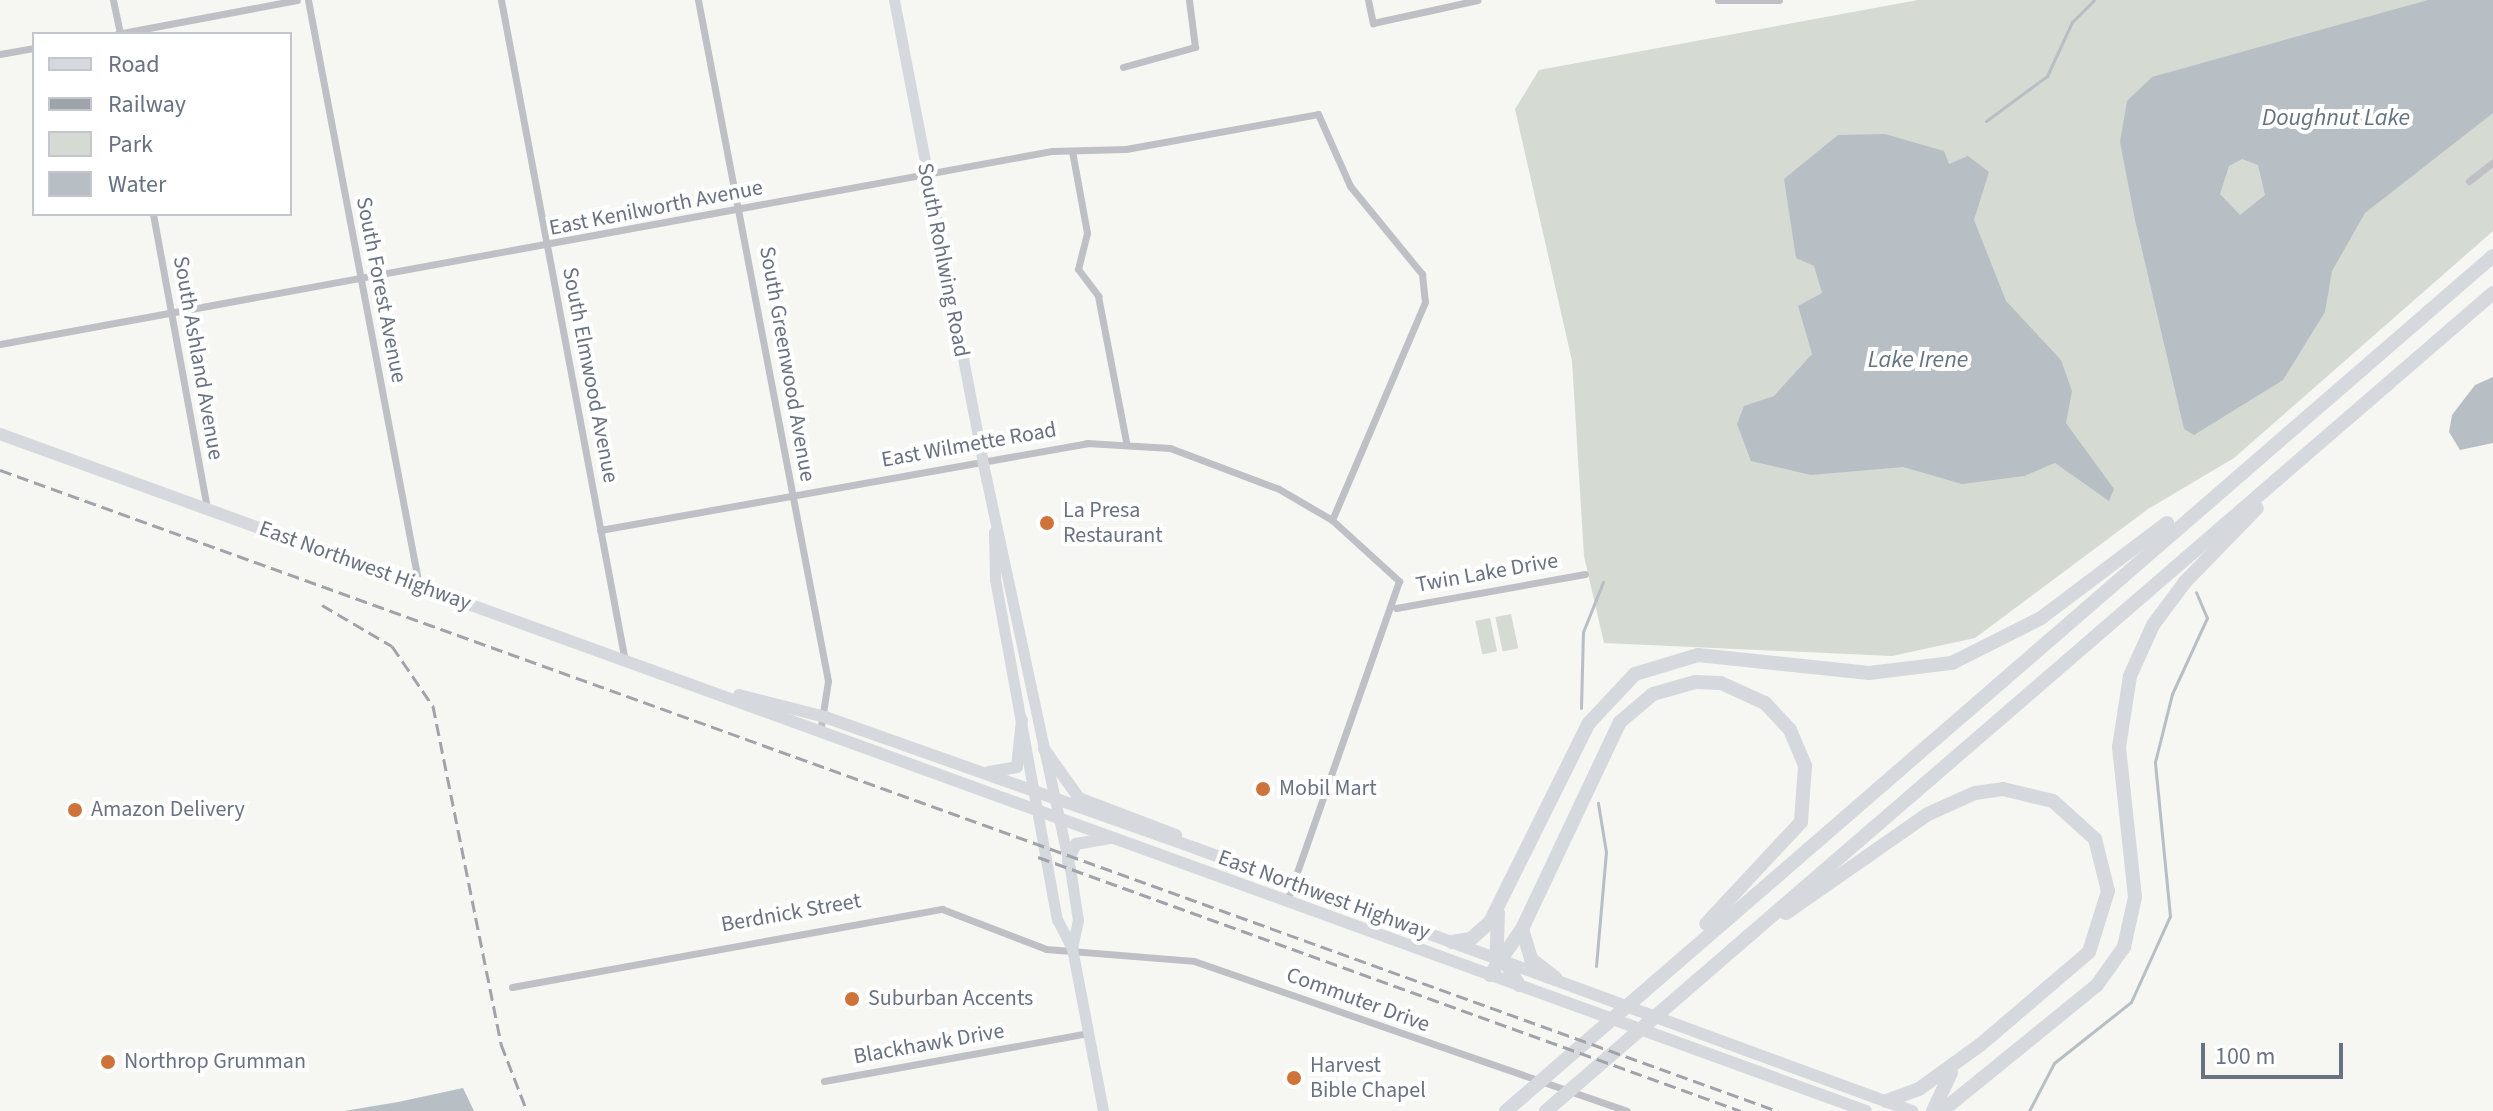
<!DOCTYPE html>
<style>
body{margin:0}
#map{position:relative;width:2493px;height:1111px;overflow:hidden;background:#f6f6f3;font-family:"Source Sans 3",sans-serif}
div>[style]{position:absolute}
.green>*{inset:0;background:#d5dad3;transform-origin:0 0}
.water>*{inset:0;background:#b7bfc5}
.stream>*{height:3px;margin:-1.5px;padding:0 1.5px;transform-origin:1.5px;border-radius:1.5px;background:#b7bfc5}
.street>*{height:7px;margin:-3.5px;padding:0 3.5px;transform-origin:3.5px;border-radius:3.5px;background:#bec0c5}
.secondary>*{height:11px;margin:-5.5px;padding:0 5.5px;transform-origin:5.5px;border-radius:5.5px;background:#d5d8dc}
.primary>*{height:12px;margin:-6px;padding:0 6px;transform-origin:6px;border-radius:6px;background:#d5d8dc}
.highway>*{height:14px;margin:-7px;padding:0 7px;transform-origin:7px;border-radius:7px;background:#d5d8dc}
.rail>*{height:3px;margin-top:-1.5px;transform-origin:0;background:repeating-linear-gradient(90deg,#a0a4aa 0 12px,transparent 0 18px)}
.dots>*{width:22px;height:22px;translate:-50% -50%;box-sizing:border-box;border:4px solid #fff;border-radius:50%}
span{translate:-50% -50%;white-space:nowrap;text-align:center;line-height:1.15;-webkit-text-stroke:8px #fff;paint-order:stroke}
.street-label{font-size:22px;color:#697281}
.poi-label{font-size:22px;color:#697281}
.left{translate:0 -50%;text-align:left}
.water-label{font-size:24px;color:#64737d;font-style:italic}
.legend{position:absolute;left:32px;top:32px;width:260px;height:184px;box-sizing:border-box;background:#fff;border:2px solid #c3c7cd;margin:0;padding:10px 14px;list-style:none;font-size:24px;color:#697281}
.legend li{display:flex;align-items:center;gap:16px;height:40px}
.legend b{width:40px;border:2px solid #c3c7cd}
.scale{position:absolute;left:2201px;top:1043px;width:142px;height:36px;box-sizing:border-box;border:4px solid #697281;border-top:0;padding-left:10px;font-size:24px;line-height:28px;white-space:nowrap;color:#697281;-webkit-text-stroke:6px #fff;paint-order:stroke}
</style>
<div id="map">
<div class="green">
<div style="clip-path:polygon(1918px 0,2493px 0,2493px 231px,2234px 458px,2148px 509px,1975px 638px,1892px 656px,1604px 643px,1584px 556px,1572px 361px,1515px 109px,1539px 70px)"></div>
<div style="left:1511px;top:614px;width:35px;height:16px;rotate:78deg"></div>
<div style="left:1490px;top:618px;width:34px;height:15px;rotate:78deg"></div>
</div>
<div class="water">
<div style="clip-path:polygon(evenodd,2428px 0,2493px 0,2493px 113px,2365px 213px,2332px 271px,2325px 312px,2283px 380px,2194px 435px,2184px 429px,2135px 220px,2120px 142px,2127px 101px,2152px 77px,2428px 0,2242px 159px,2258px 165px,2265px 195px,2240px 215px,2220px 194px,2229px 166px,2242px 159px)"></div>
<div style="clip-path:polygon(1885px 134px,1944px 151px,1949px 164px,1968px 156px,1989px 172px,1974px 220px,2006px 301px,2061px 360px,2072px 391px,2066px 423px,2114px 489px,2109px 501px,2055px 463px,2024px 476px,1962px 484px,1903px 467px,1811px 475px,1751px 461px,1737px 424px,1744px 406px,1774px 396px,1812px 354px,1798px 306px,1822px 293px,1814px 266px,1796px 258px,1784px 179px,1838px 135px)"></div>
<div style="clip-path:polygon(2493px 377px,2493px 443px,2460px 450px,2449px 432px,2452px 415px,2475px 385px)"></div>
<div style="clip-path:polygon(463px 1088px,474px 1111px,344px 1111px,398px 1102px)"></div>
</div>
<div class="stream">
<div style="left:1986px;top:121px;width:76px;rotate:-36.4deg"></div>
<div style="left:2047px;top:76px;width:60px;rotate:-65.2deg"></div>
<div style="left:2072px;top:22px;width:31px;rotate:-45deg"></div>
<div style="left:1581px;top:708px;width:76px;rotate:-88.5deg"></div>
<div style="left:1583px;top:632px;width:54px;rotate:-68.2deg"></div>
<div style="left:1596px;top:966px;width:114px;rotate:-85deg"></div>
<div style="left:1606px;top:852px;width:50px;rotate:-99.3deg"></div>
<div style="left:2029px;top:1111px;width:54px;rotate:-62.5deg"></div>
<div style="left:2054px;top:1063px;width:98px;rotate:-38.4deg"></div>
<div style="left:2131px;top:1002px;width:94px;rotate:-65.6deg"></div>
<div style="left:2170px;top:916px;width:155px;rotate:-95.6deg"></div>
<div style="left:2155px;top:762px;width:70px;rotate:-76deg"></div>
<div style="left:2172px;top:694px;width:84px;rotate:-65.3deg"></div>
<div style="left:2207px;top:618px;width:28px;rotate:-113deg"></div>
</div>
<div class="street">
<div style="left:113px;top:0;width:35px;rotate:78deg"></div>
<div style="left:308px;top:0;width:596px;rotate:79.27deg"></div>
<div style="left:501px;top:0;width:673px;rotate:79.38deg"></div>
<div style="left:698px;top:0;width:693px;rotate:79.19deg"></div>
<div style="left:828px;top:681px;width:52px;rotate:98.9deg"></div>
<div style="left:1368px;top:0;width:24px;rotate:78deg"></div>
<div style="left:1373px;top:23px;width:107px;rotate:-12.4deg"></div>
<div style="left:1718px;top:0;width:61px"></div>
<div style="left:117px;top:34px;width:183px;rotate:-10.7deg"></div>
<div style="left:0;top:54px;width:35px;rotate:-10deg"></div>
<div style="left:1123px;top:67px;width:75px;rotate:-15.5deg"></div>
<div style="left:1195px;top:47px;width:47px;rotate:-97.3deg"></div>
<div style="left:1072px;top:151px;width:83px;rotate:79.6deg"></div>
<div style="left:1087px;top:233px;width:37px;rotate:104deg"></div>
<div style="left:1078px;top:269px;width:34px;rotate:53deg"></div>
<div style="left:1098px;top:296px;width:148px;rotate:79.1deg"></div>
<div style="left:2469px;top:181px;width:31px;rotate:-38deg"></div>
<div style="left:153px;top:214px;width:299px;rotate:79.6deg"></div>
<div style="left:0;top:344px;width:1070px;rotate:-10.4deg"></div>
<div style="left:1052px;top:151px;width:74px;rotate:-1.5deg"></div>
<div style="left:1126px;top:149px;width:195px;rotate:-10.3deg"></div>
<div style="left:1318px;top:114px;width:79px;rotate:66deg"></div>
<div style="left:1350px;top:186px;width:114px;rotate:50.7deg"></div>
<div style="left:1422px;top:274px;width:28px;rotate:84deg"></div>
<div style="left:1425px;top:302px;width:237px;rotate:113.1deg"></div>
<div style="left:600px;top:530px;width:495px;rotate:-10.1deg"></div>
<div style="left:1087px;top:443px;width:83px;rotate:3.4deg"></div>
<div style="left:1170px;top:448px;width:116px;rotate:20.6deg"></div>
<div style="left:1279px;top:489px;width:61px;rotate:30.3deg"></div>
<div style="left:1332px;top:520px;width:91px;rotate:42.3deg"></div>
<div style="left:1399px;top:581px;width:339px;rotate:109.3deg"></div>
<div style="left:1396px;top:608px;width:192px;rotate:-10.2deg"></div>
<div style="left:512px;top:987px;width:437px;rotate:-10.3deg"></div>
<div style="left:942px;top:909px;width:111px;rotate:21deg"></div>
<div style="left:1046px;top:949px;width:148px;rotate:4.6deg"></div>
<div style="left:1194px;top:961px;width:458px;rotate:19.1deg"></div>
<div style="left:824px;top:1081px;width:268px;rotate:-10.3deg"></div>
</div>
<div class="secondary">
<div style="left:894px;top:0;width:467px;rotate:79.1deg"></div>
<div style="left:982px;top:459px;width:418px;rotate:77.9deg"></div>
<div style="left:1070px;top:868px;width:53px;rotate:81.3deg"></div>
<div style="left:1078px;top:920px;width:29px;rotate:102deg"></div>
<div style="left:994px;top:532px;width:47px;rotate:88.8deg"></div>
<div style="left:995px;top:579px;width:346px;rotate:79.7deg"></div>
<div style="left:1057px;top:919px;width:33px;rotate:63deg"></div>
<div style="left:1072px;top:948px;width:166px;rotate:79.2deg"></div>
</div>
<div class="primary">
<div style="left:0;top:434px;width:1985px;rotate:19.94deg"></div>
<div style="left:739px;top:695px;width:89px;rotate:14.3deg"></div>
<div style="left:825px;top:717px;width:393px;rotate:19.5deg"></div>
<div style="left:1195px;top:848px;width:764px;rotate:20.14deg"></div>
<div style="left:1044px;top:749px;width:60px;rotate:54.5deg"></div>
<div style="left:1079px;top:798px;width:104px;rotate:20.9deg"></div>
<div style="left:989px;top:772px;width:28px;rotate:-10deg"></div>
<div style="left:1017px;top:767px;width:47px;rotate:-83.9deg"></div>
<div style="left:1068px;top:861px;width:19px;rotate:-65deg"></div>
<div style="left:1076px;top:844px;width:34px;rotate:-10deg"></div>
</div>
<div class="highway">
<div style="left:1498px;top:913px;width:35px;rotate:92deg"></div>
<div style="left:1497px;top:948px;width:43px;rotate:59.3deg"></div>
<div style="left:1786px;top:913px;width:173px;rotate:-34.9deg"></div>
<div style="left:1928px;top:814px;width:51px;rotate:-24.1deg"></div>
<div style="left:1975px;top:793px;width:28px;rotate:-8deg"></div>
<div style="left:2003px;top:789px;width:51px;rotate:13.5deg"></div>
<div style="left:2053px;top:801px;width:57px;rotate:42.1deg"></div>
<div style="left:2095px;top:839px;width:54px;rotate:76deg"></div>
<div style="left:2108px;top:891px;width:64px;rotate:107.3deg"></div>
<div style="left:2089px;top:952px;width:143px;rotate:139.5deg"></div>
<div style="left:1980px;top:1045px;width:75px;rotate:144.2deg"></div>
<div style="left:1919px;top:1089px;width:35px;rotate:160deg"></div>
<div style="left:1522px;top:929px;width:31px;rotate:73deg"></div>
<div style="left:1531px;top:959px;width:31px;rotate:38deg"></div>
<div style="left:1452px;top:942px;width:19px;rotate:-9deg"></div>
<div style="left:1471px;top:939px;width:25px;rotate:-42deg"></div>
<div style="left:1490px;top:922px;width:222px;rotate:-63.6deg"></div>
<div style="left:1589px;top:723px;width:67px;rotate:-46.8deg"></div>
<div style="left:1635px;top:674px;width:66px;rotate:-16.8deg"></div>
<div style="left:1698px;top:655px;width:172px;rotate:6deg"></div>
<div style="left:1869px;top:673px;width:84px;rotate:-6.9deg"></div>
<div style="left:1952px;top:663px;width:100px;rotate:-26.8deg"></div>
<div style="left:2041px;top:618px;width:158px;rotate:-37deg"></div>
<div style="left:1490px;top:975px;width:56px;rotate:-55.2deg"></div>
<div style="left:1522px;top:929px;width:229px;rotate:-64.7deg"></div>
<div style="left:1620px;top:722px;width:43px;rotate:-40.3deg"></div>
<div style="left:1653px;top:694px;width:44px;rotate:-15.9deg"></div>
<div style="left:1695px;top:682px;width:26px;rotate:2deg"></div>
<div style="left:1721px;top:683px;width:48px;rotate:24.4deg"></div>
<div style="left:1765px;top:703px;width:37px;rotate:47deg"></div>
<div style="left:1790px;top:730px;width:39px;rotate:67deg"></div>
<div style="left:1805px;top:766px;width:56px;rotate:94.1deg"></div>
<div style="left:1801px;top:822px;width:139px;rotate:133deg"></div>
<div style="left:1506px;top:1111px;width:1306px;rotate:-40.9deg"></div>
<div style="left:1546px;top:1111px;width:1251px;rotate:-40.82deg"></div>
<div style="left:1933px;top:1111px;width:42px;rotate:-64.7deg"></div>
<div style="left:1942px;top:1111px;width:200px;rotate:-39.1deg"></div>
<div style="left:2097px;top:985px;width:47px;rotate:-54.6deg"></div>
<div style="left:2124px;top:947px;width:51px;rotate:-77.6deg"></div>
<div style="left:2135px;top:897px;width:151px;rotate:-96.1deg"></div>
<div style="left:2119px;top:747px;width:72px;rotate:-81.2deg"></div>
<div style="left:2130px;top:676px;width:56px;rotate:-65.7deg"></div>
<div style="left:2153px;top:625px;width:54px;rotate:-53.3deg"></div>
<div style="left:2185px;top:582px;width:103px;rotate:-45.8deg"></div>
</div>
<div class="rail">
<div style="left:0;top:470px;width:1890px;rotate:19.83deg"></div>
<div style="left:322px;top:605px;width:81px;rotate:30.4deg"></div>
<div style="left:392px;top:646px;width:73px;rotate:55.7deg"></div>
<div style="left:433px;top:706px;width:345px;rotate:78.6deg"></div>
<div style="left:501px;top:1044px;width:72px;rotate:68.8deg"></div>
<div style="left:1038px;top:857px;width:747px;rotate:19.87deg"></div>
</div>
<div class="dots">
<div style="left:1047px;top:523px;background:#ce743b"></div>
<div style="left:1263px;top:789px;background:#ce743b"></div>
<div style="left:75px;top:810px;background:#ce743b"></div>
<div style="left:852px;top:999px;background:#ce743b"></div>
<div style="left:108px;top:1062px;background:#ce743b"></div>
<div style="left:1294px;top:1078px;background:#ce743b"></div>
</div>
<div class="street-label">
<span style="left:656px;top:208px;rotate:-11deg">East Kenilworth Avenue</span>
<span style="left:943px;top:260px;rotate:79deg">South Rohlwing Road</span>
<span style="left:381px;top:290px;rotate:79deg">South Forest Avenue</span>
<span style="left:198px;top:358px;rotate:80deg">South Ashland Avenue</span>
<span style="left:787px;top:364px;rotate:80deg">South Greenwood Avenue</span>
<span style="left:590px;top:375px;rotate:79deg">South Elmwood Avenue</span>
<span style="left:969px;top:445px;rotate:-10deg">East Wilmette Road</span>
<span style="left:365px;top:566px;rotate:20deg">East Northwest Highway</span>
<span style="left:1487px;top:573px;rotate:-10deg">Twin Lake Drive</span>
<span style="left:1324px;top:895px;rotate:20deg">East Northwest Highway</span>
<span style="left:791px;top:913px;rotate:-10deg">Berdnick Street</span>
<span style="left:1358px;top:1000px;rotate:20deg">Commuter Drive</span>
<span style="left:929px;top:1044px;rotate:-10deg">Blackhawk Drive</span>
</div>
<div class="poi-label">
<span class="left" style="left:1063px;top:523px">La Presa<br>Restaurant</span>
<span class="left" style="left:1279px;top:789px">Mobil Mart</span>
<span class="left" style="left:91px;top:810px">Amazon Delivery</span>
<span class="left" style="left:868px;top:999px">Suburban Accents</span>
<span class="left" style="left:124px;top:1062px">Northrop Grumman</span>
<span class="left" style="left:1310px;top:1078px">Harvest<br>Bible Chapel</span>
</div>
<div class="water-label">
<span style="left:2336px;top:118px">Doughnut Lake</span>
<span style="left:1918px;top:360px">Lake Irene</span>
</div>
<ul class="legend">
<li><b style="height:10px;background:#d5d8dc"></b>Road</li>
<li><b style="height:10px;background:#a0a4aa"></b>Railway</li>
<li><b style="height:22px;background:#d5dad3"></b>Park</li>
<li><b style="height:22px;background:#b7bfc5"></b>Water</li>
</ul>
<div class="scale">100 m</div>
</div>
